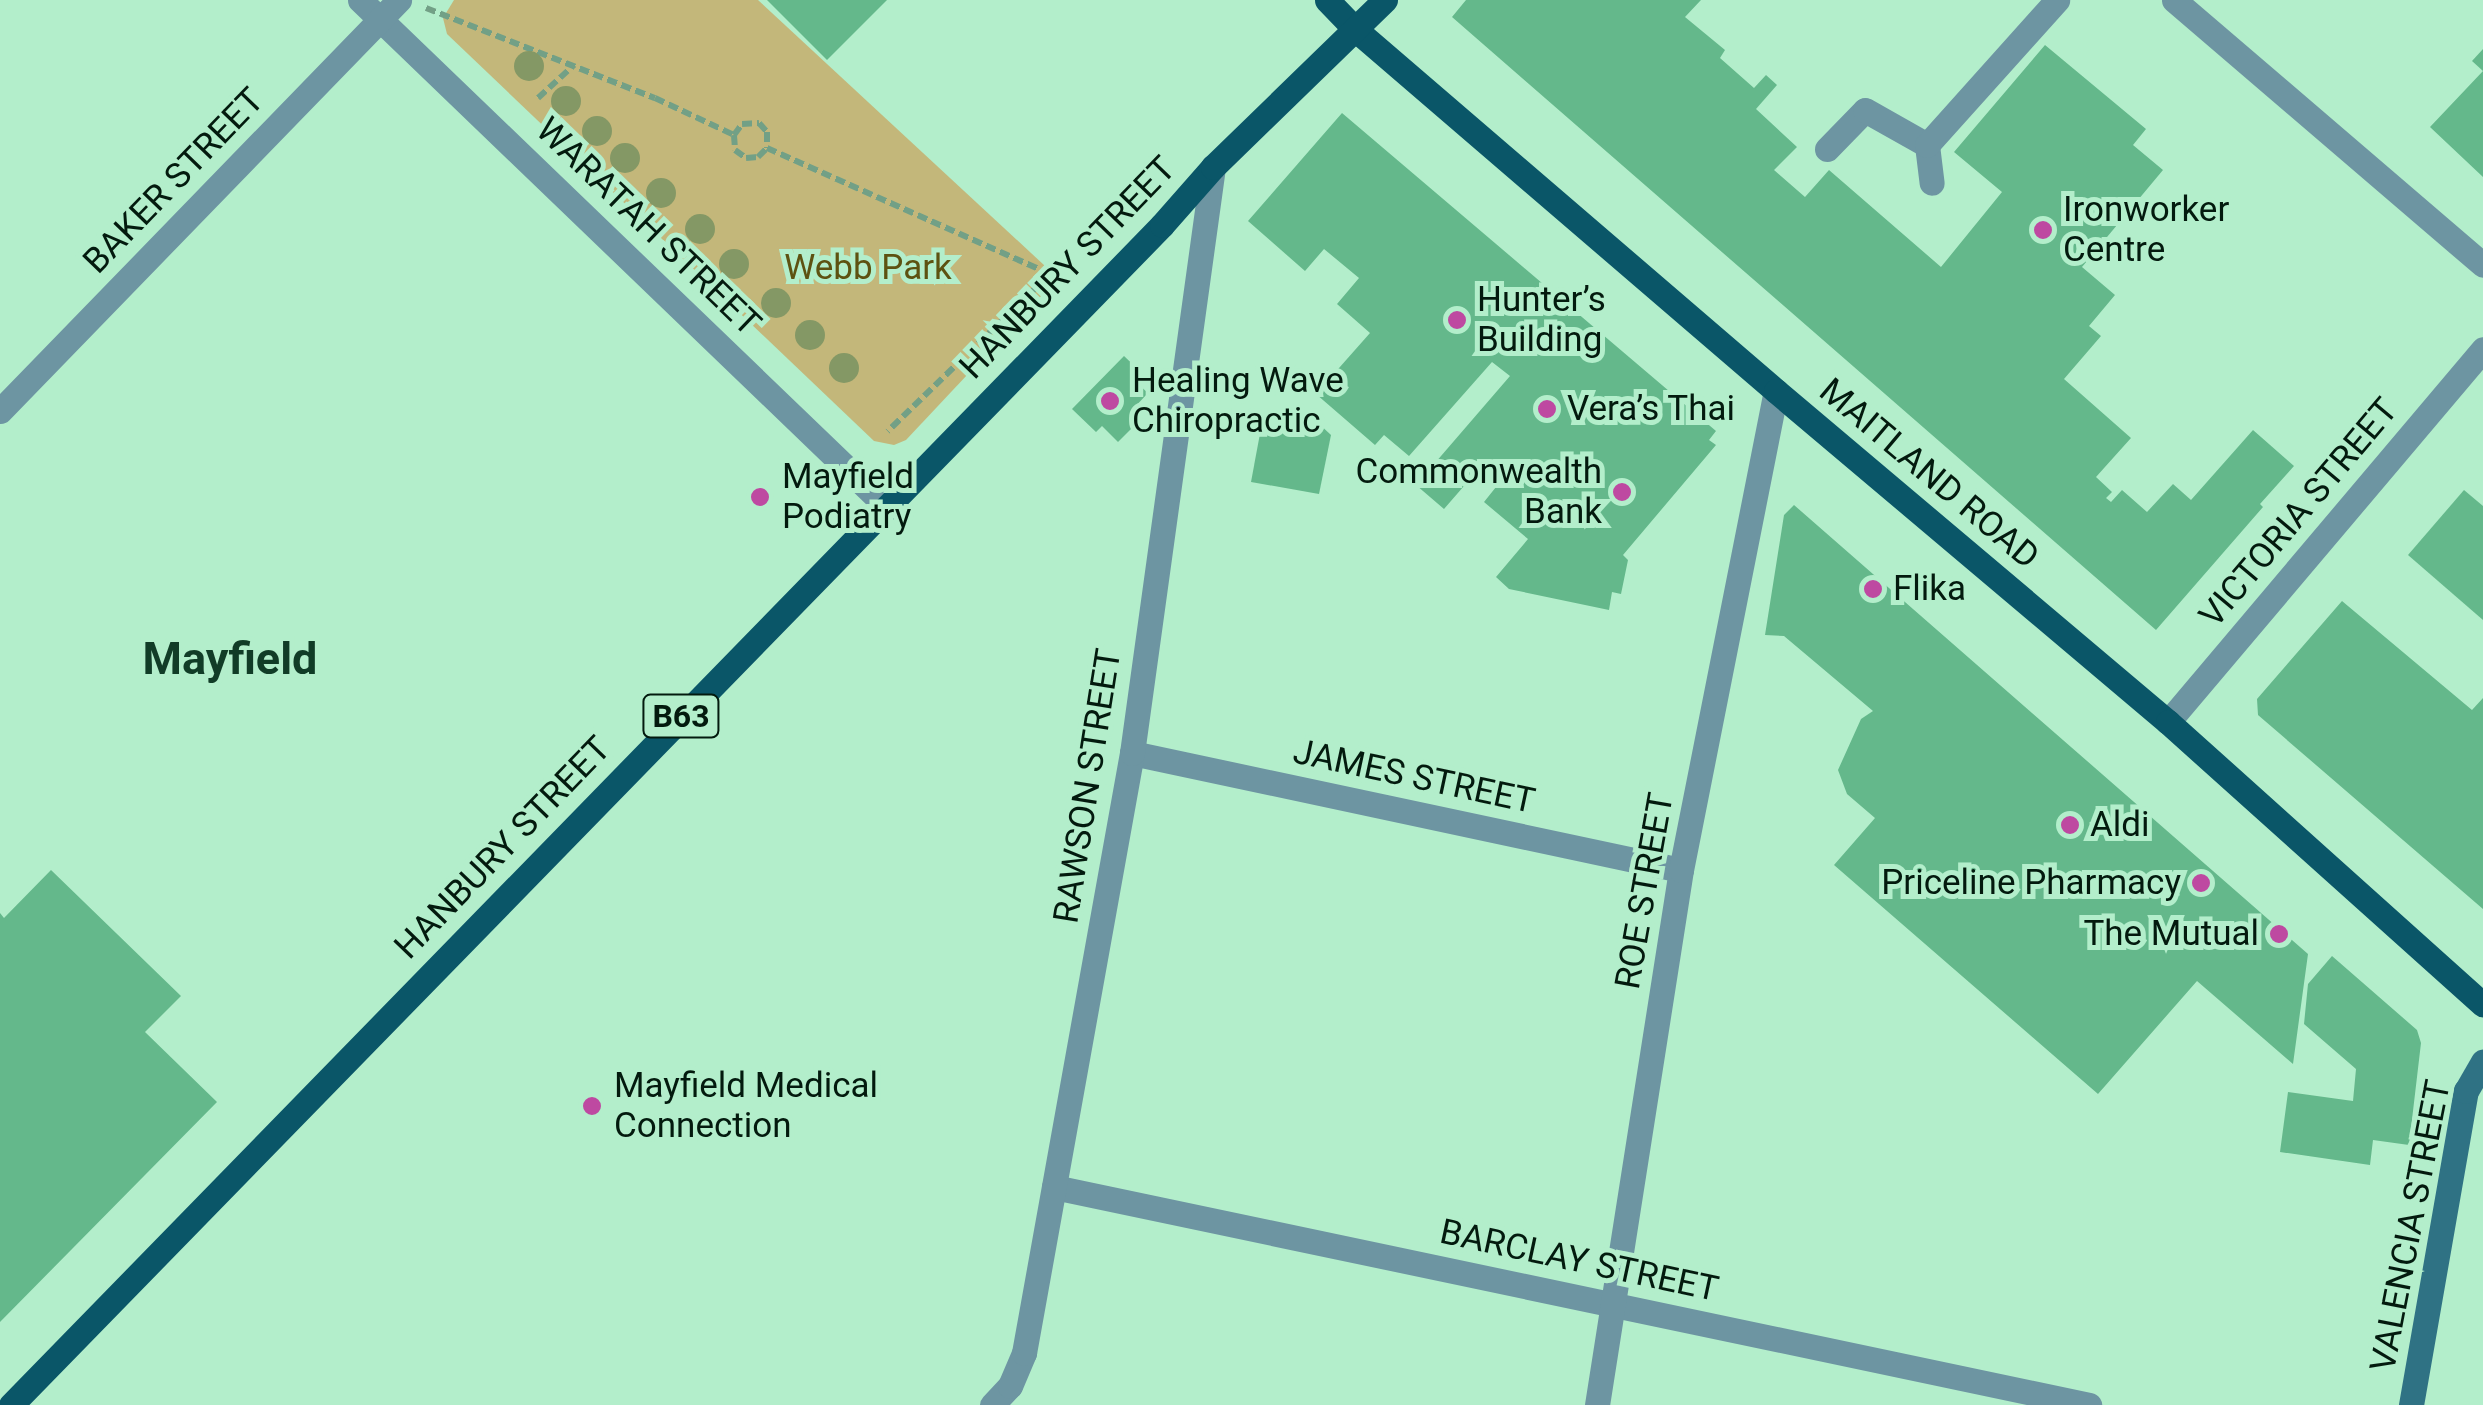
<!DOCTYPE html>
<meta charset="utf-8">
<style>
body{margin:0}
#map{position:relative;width:2483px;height:1405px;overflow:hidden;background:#b3eecb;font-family:Roboto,sans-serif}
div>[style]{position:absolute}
.green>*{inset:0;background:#c3b77a}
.building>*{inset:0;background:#64b88b}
.path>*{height:6px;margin-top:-3px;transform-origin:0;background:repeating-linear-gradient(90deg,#72a086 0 10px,transparent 0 15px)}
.street>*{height:25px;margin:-12.5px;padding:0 12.5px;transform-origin:12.5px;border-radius:12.5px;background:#6d95a2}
.secondary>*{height:25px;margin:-12.5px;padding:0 12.5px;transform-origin:12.5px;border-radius:12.5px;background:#2f7284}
.primary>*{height:25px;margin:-12.5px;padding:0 12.5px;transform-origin:12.5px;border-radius:12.5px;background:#0a5668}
.trees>*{width:30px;height:30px;margin:-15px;border-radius:50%;background:#849865}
.dots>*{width:28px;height:28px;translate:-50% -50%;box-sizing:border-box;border:5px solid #b3eecb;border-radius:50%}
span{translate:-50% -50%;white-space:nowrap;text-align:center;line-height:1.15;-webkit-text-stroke:10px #b3eecb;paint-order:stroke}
.shield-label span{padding:2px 8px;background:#b3eecb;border:2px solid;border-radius:8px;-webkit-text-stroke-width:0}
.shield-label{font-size:32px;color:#031a0e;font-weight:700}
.street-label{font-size:35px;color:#031a0e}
.poi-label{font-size:35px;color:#031a0e}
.left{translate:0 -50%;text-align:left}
.right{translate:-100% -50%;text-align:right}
.park-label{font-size:35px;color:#5d5211}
.district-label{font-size:45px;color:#113c27;font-weight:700}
</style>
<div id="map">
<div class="green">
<div style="clip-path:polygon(454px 0,758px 0,1058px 278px,906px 440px,894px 445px,874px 441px,447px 34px,443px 18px)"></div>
</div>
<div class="building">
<div style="clip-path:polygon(767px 0,887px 0,827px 60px)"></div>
<div style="clip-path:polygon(1466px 0,1701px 0,1685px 17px,1725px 50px,1720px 58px,1754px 88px,1766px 75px,1777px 85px,1756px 109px,1797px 147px,1774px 170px,1805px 197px,1829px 170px,1941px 267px,2002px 192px,1954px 152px,2045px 45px,2146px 129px,2133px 145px,2163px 170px,2082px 267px,2115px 295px,2089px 326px,2101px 336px,2064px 379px,2131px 438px,2096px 477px,2112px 492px,2106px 498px,2111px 502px,2122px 490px,2147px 512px,2173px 484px,2191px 500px,2253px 430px,2294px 466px,2260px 504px,2263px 507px,2156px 630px,1452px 17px)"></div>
<div style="clip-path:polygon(2483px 49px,2483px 177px,2430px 127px,2483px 71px,2472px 61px)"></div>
<div style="clip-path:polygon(1342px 113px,1716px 431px,1709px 440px,1716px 445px,1623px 555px,1628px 560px,1621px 594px,1612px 592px,1609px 610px,1509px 589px,1496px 577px,1528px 539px,1484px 502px,1496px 487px,1477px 471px,1444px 509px,1416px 485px,1510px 376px,1492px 362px,1409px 456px,1384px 435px,1375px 445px,1316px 394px,1370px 333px,1337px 304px,1359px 278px,1324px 249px,1305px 271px,1248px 221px)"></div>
<div style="clip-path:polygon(1124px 356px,1147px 378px,1139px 385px,1148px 393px,1132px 410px,1141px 419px,1118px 442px,1102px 426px,1096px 432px,1072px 409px)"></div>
<div style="clip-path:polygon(1264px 412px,1317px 422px,1331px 435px,1319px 494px,1251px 482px)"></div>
<div style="clip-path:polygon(2464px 490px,2483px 506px,2483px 620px,2408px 555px)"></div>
<div style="clip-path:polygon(1794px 505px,2308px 954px,2293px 1064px,2197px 981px,2098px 1094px,1834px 865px,1875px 818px,1847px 794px,1838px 770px,1861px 719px,1873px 711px,1784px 636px,1765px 635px,1784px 515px)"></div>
<div style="clip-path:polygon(2342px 601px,2472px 710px,2483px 698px,2483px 909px,2258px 715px,2257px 699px)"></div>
<div style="clip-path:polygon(51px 870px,181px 996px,145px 1032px,217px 1102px,0 1322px,0 913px,4px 918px)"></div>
<div style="clip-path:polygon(2332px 956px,2417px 1030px,2421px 1043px,2409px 1145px,2373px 1140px,2370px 1165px,2280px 1152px,2288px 1092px,2353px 1101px,2356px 1069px,2304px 1024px,2308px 984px)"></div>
</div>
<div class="path">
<div style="left:426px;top:8px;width:246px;rotate:21.5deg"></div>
<div style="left:655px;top:98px;width:87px;rotate:25.1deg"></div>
<div style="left:734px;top:135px;width:15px;rotate:86deg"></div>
<div style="left:735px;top:150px;width:14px;rotate:36deg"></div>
<div style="left:746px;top:158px;width:12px;rotate:-5deg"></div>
<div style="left:758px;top:157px;width:13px;rotate:-45deg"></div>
<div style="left:767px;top:148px;width:310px;rotate:24deg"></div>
<div style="left:1050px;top:274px;width:226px;rotate:135.9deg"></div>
<div style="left:538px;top:98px;width:49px;rotate:-42.5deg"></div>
<div style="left:734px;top:135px;width:14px;rotate:-54deg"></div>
<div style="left:742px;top:124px;width:17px;rotate:-3deg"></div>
<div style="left:759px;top:123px;width:12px;rotate:48deg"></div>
<div style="left:767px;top:132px;width:16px;rotate:90deg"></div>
</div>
<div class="street">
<div style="left:360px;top:0;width:730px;rotate:43.89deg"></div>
<div style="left:2174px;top:0;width:407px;rotate:40.6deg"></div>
<div style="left:1927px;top:145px;width:38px;rotate:83deg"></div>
<div style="left:1827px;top:149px;width:54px;rotate:-45.7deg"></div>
<div style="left:1865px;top:110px;width:71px;rotate:29.4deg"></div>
<div style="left:1927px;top:145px;width:195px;rotate:-48.1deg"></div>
<div style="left:0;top:411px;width:573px;rotate:-45.85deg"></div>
<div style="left:2168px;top:722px;width:488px;rotate:-49.8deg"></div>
<div style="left:1132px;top:753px;width:561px;rotate:12.03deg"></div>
<div style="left:1054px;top:1187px;width:1058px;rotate:11.89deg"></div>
<div style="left:992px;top:1405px;width:26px;rotate:-47deg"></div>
<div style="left:1010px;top:1386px;width:36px;rotate:-67deg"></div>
<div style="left:1024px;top:1353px;width:610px;rotate:-79.8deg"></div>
<div style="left:1132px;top:753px;width:592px;rotate:-82.13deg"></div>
<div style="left:1597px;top:1405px;width:542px;rotate:-81.08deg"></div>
<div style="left:1681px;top:870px;width:488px;rotate:-78.8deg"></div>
</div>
<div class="secondary">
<div style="left:2411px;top:1405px;width:319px;rotate:-80.1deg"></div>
<div style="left:2466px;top:1091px;width:34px;rotate:-60deg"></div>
</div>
<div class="primary">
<div style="left:1327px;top:0;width:42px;rotate:46deg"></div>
<div style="left:1356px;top:30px;width:554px;rotate:40.68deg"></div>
<div style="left:1776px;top:391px;width:513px;rotate:40.18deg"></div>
<div style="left:2168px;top:722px;width:423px;rotate:41.9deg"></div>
<div style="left:11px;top:1405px;width:1648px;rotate:-45.71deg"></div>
<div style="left:1162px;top:225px;width:77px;rotate:-48.7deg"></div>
<div style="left:1213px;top:167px;width:240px;rotate:-44.2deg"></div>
</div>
<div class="trees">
<div style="left:529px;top:66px"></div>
<div style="left:566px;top:101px"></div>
<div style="left:597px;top:131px"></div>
<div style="left:625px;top:158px"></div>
<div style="left:661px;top:193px"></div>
<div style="left:700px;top:229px"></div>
<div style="left:734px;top:264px"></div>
<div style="left:776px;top:303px"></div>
<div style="left:810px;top:335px"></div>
<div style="left:844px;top:368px"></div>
</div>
<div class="dots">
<div style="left:2043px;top:230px;background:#be49a1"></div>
<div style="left:1457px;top:320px;background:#be49a1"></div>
<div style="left:1110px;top:401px;background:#be49a1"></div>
<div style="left:1547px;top:409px;background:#be49a1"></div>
<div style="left:1622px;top:492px;background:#be49a1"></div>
<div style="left:760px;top:497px;background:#be49a1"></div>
<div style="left:1873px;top:589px;background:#be49a1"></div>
<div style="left:2070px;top:825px;background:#be49a1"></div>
<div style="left:2201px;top:883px;background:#be49a1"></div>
<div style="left:2279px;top:934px;background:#be49a1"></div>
<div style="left:592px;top:1106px;background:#be49a1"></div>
</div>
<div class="shield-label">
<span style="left:681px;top:716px">B63</span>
</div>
<div class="street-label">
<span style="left:174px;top:181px;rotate:-46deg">BAKER STREET</span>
<span style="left:648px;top:227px;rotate:44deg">WARATAH STREET</span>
<span style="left:1068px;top:268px;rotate:-46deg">HANBURY STREET</span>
<span style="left:1929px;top:474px;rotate:40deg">MAITLAND ROAD</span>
<span style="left:2299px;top:513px;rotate:-50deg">VICTORIA STREET</span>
<span style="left:1414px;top:777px;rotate:12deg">JAMES STREET</span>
<span style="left:1088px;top:786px;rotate:-81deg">RAWSON STREET</span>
<span style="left:503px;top:848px;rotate:-46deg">HANBURY STREET</span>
<span style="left:1645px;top:891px;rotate:-80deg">ROE STREET</span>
<span style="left:2411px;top:1226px;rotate:-79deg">VALENCIA STREET</span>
<span style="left:1579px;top:1261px;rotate:12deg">BARCLAY STREET</span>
</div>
<div class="poi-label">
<span class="left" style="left:2063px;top:230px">Ironworker<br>Centre</span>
<span class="left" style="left:1477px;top:320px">Hunter’s<br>Building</span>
<span class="left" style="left:1132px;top:401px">Healing Wave<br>Chiropractic</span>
<span class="left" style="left:1567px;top:409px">Vera’s Thai</span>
<span class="right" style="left:1602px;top:492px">Commonwealth<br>Bank</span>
<span class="left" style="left:782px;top:497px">Mayfield<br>Podiatry</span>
<span class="left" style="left:1893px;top:589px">Flika</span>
<span class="left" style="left:2090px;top:825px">Aldi</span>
<span class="right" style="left:2181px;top:883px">Priceline Pharmacy</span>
<span class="right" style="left:2259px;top:934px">The Mutual</span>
<span class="left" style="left:614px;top:1106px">Mayfield Medical<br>Connection</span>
</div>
<div class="park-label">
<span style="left:868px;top:268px">Webb Park</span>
</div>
<div class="district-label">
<span style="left:230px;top:659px">Mayfield</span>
</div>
</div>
